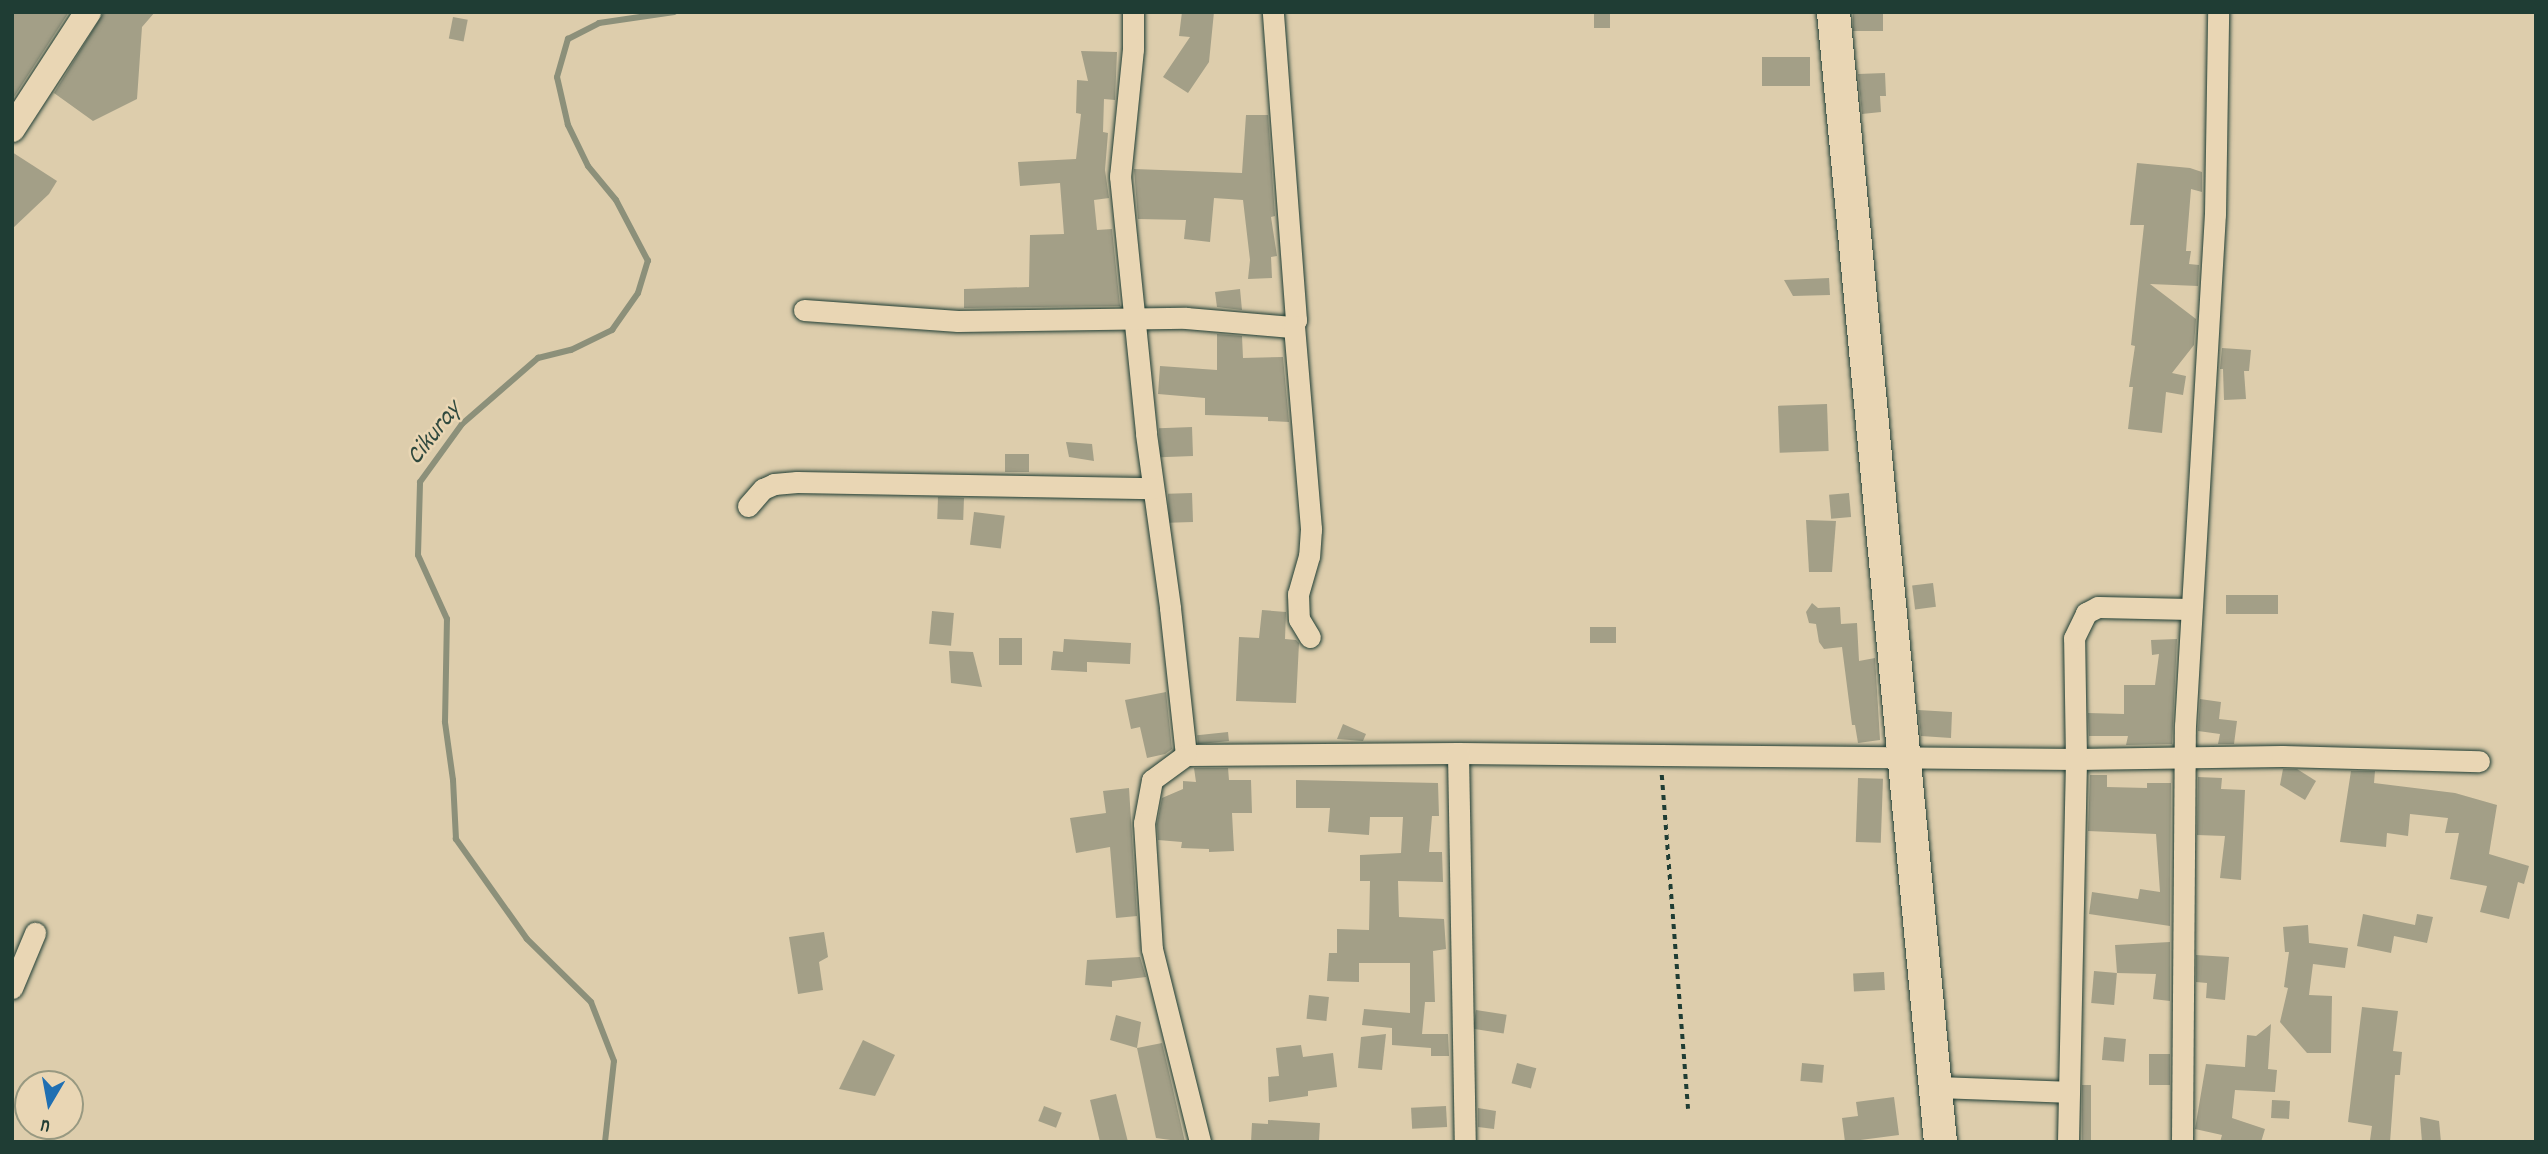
<!DOCTYPE html>
<style>
body{margin:0}
#map{position:relative;width:2548px;height:1154px;overflow:hidden;background:#ddcdac;font-family:Dekko,sans-serif}
div>[style]{position:absolute}
.stream>*{height:6px;margin:-3px;padding:0 3px;transform-origin:3px;border-radius:3px;background:#8c907a}
.building>*{inset:0;background:#a39f87;transform-origin:0 0}
.path>*{height:3.5px;margin-top:-1.75px;transform-origin:0;background:repeating-linear-gradient(90deg,#1f3d34 0 5px,transparent 0 10px)}
.roads{filter:drop-shadow(0 0 2px #1f3d34) drop-shadow(0 0 2px #1f3d34)}
.minor>*{height:21px;margin:-10.5px;padding:0 10.5px;transform-origin:10.5px;border-radius:10.5px;background:#e9d6b4}
.tertiary>*{height:26px;margin:-13px;padding:0 13px;transform-origin:13px;border-radius:13px;background:#e9d6b4}
.primary>*{height:33px;margin:-16.5px;padding:0 16.5px;transform-origin:16.5px;border-radius:16.5px;background:#e9d6b4}
span{translate:-50% -50%;white-space:nowrap;text-align:center;line-height:1.15;-webkit-text-stroke:5px #e9d6b4;paint-order:stroke}
.water-label{font-size:26px;color:#2f493e;font-style:italic}
.frame{position:absolute;inset:0;border:14px solid #1f3d34;pointer-events:none}
.north{position:absolute;left:14px;top:1070px;width:70px;height:70px;box-sizing:border-box;background:#e9d6b4;border:2px solid #989981;border-radius:50%;rotate:190deg;font-size:19px;font-weight:700;line-height:28px;text-align:center;color:#1f3d34}
.north::after{content:'';display:block;margin:auto;width:24px;height:32px;background:#1f6fb2;clip-path:polygon(50% 0,100% 100%,50% 72%,0 100%)}
</style>
<div id="map">
<div class="stream">
<div style="left:605px;top:1142px;width:81px;rotate:-83.7deg"></div>
<div style="left:614px;top:1061px;width:63px;rotate:-111.3deg"></div>
<div style="left:591px;top:1002px;width:90px;rotate:-135.5deg"></div>
<div style="left:527px;top:939px;width:123px;rotate:-125.4deg"></div>
<div style="left:456px;top:839px;width:59px;rotate:-92.9deg"></div>
<div style="left:453px;top:780px;width:59px;rotate:-97.9deg"></div>
<div style="left:445px;top:722px;width:103px;rotate:-88.9deg"></div>
<div style="left:447px;top:619px;width:70px;rotate:-114.4deg"></div>
<div style="left:418px;top:555px;width:73px;rotate:-88.4deg"></div>
<div style="left:420px;top:482px;width:72px;rotate:-54.1deg"></div>
<div style="left:462px;top:424px;width:101px;rotate:-41deg"></div>
<div style="left:538px;top:358px;width:34px;rotate:-14deg"></div>
<div style="left:571px;top:350px;width:46px;rotate:-26deg"></div>
<div style="left:612px;top:330px;width:45px;rotate:-54.9deg"></div>
<div style="left:638px;top:293px;width:34px;rotate:-73deg"></div>
<div style="left:648px;top:261px;width:69px;rotate:-117.7deg"></div>
<div style="left:616px;top:200px;width:44px;rotate:-129.5deg"></div>
<div style="left:588px;top:166px;width:46px;rotate:-116deg"></div>
<div style="left:568px;top:125px;width:49px;rotate:-102.9deg"></div>
<div style="left:557px;top:77px;width:40px;rotate:-74deg"></div>
<div style="left:568px;top:39px;width:35px;rotate:-27deg"></div>
<div style="left:599px;top:23px;width:76px;rotate:-8.3deg"></div>
</div>
<div class="building">
<div style="clip-path:polygon(12px 12px,69px 12px,12px 100px)"></div>
<div style="clip-path:polygon(104px 12px,155px 12px,142px 27px,137px 99px,93px 121px,54px 93px)"></div>
<div style="clip-path:polygon(1182px 12px,1214px 12px,1209px 62px,1188px 93px,1163px 77px,1190px 37px,1179px 36px)"></div>
<div style="left:1594px;top:12px;width:16px;height:16px"></div>
<div style="left:1853px;top:12px;width:30px;height:19px"></div>
<div style="left:453px;top:17px;width:15px;height:22px;rotate:11deg"></div>
<div style="clip-path:polygon(1081px 51px,1117px 52px,1115px 100px,1104px 99px,1103px 132px,1108px 133px,1105px 170px,1109px 198px,1094px 200px,1097px 230px,1112px 229px,1120px 306px,964px 308px,964px 289px,1029px 287px,1030px 235px,1064px 234px,1060px 183px,1020px 186px,1018px 162px,1076px 159px,1081px 114px,1076px 113px,1077px 80px,1088px 81px)"></div>
<div style="left:1810px;top:57px;width:29px;height:48px;rotate:90deg"></div>
<div style="clip-path:polygon(1885px 73px,1886px 96px,1880px 96px,1881px 112px,1862px 114px,1858px 74px)"></div>
<div style="clip-path:polygon(1246px 115px,1268px 115px,1275px 216px,1271px 217px,1277px 256px,1271px 257px,1272px 278px,1248px 279px,1250px 260px,1243px 200px,1214px 198px,1210px 242px,1184px 239px,1186px 220px,1138px 219px,1134px 169px,1242px 173px)"></div>
<div style="clip-path:polygon(12px 152px,57px 181px,49px 194px,12px 229px)"></div>
<div style="clip-path:polygon(2137px 163px,2190px 168px,2202px 172px,2202px 192px,2191px 189px,2186px 251px,2191px 251px,2189px 264px,2199px 265px,2198px 286px,2150px 284px,2196px 319px,2194px 345px,2172px 373px,2186px 376px,2183px 395px,2166px 392px,2162px 433px,2128px 429px,2133px 387px,2129px 387px,2135px 346px,2131px 345px,2144px 225px,2130px 225px)"></div>
<div style="clip-path:polygon(1829px 278px,1830px 295px,1793px 296px,1784px 280px)"></div>
<div style="clip-path:polygon(1240px 289px,1242px 310px,1217px 307px,1215px 292px)"></div>
<div style="clip-path:polygon(1217px 334px,1242px 336px,1243px 358px,1283px 357px,1289px 422px,1268px 421px,1268px 417px,1205px 415px,1205px 398px,1158px 394px,1160px 366px,1217px 370px)"></div>
<div style="clip-path:polygon(2222px 348px,2251px 350px,2249px 371px,2244px 371px,2246px 399px,2224px 400px,2223px 369px,2220px 369px)"></div>
<div style="left:1827px;top:404px;width:47px;height:49px;rotate:88deg"></div>
<div style="left:1192px;top:427px;width:29px;height:33px;rotate:88deg"></div>
<div style="clip-path:polygon(1066px 442px,1092px 444px,1094px 461px,1069px 457px)"></div>
<div style="left:1005px;top:454px;width:24px;height:18px"></div>
<div style="left:1192px;top:493px;width:29px;height:24px;rotate:88deg"></div>
<div style="left:1849px;top:493px;width:24px;height:20px;rotate:85deg"></div>
<div style="left:938px;top:497px;width:26px;height:22px;rotate:2deg"></div>
<div style="left:974px;top:512px;width:31px;height:33px;rotate:7deg"></div>
<div style="clip-path:polygon(1806px 520px,1836px 521px,1832px 572px,1809px 572px)"></div>
<div style="left:1933px;top:583px;width:24px;height:21px;rotate:83deg"></div>
<div style="left:2278px;top:595px;width:19px;height:52px;rotate:90deg"></div>
<div style="clip-path:polygon(1812px 603px,1818px 608px,1840px 607px,1841px 624px,1857px 623px,1859px 661px,1875px 658px,1880px 740px,1858px 743px,1855px 725px,1852px 725px,1842px 647px,1824px 649px,1819px 642px,1816px 624px,1809px 623px,1806px 612px)"></div>
<div style="clip-path:polygon(1262px 610px,1286px 612px,1285px 639px,1296px 640px,1299px 643px,1296px 703px,1236px 701px,1239px 637px,1259px 638px)"></div>
<div style="left:932px;top:611px;width:22px;height:33px;rotate:5deg"></div>
<div style="left:1590px;top:627px;width:26px;height:16px"></div>
<div style="left:999px;top:638px;width:23px;height:27px"></div>
<div style="clip-path:polygon(1064px 639px,1131px 643px,1130px 664px,1087px 662px,1087px 672px,1051px 670px,1053px 651px,1063px 652px)"></div>
<div style="clip-path:polygon(2177px 639px,2172px 744px,2126px 745px,2128px 736px,2089px 736px,2088px 713px,2124px 714px,2124px 685px,2155px 685px,2159px 654px,2152px 655px,2151px 640px)"></div>
<div style="clip-path:polygon(949px 651px,973px 652px,982px 687px,951px 683px)"></div>
<div style="clip-path:polygon(1166px 692px,1172px 749px,1165px 754px,1147px 758px,1140px 727px,1131px 729px,1125px 700px)"></div>
<div style="clip-path:polygon(2200px 699px,2221px 702px,2219px 719px,2237px 721px,2234px 744px,2218px 744px,2220px 734px,2198px 731px)"></div>
<div style="clip-path:polygon(1918px 710px,1952px 712px,1951px 738px,1921px 736px)"></div>
<div style="clip-path:polygon(1343px 724px,1366px 734px,1363px 741px,1337px 739px)"></div>
<div style="left:1228px;top:732px;width:9px;height:31px;rotate:84deg"></div>
<div style="clip-path:polygon(1194px 768px,1228px 768px,1229px 780px,1251px 780px,1252px 813px,1232px 813px,1234px 851px,1209px 852px,1209px 849px,1181px 848px,1182px 842px,1158px 840px,1157px 824px,1162px 798px,1183px 789px,1183px 781px,1196px 782px)"></div>
<div style="clip-path:polygon(2283px 769px,2297px 769px,2316px 781px,2305px 800px,2280px 785px)"></div>
<div style="clip-path:polygon(2351px 771px,2375px 771px,2374px 783px,2455px 793px,2497px 805px,2489px 854px,2529px 866px,2524px 884px,2518px 882px,2509px 919px,2480px 912px,2487px 886px,2450px 879px,2459px 833px,2445px 833px,2448px 818px,2410px 814px,2408px 836px,2387px 833px,2386px 847px,2340px 842px)"></div>
<div style="clip-path:polygon(2090px 775px,2107px 775px,2107px 787px,2147px 788px,2147px 783px,2171px 783px,2170px 926px,2089px 914px,2092px 892px,2138px 899px,2140px 889px,2160px 892px,2156px 834px,2088px 831px)"></div>
<div style="clip-path:polygon(2198px 777px,2222px 778px,2221px 789px,2245px 790px,2241px 880px,2220px 878px,2225px 836px,2197px 835px)"></div>
<div style="left:1858px;top:778px;width:25px;height:64px;rotate:2deg"></div>
<div style="clip-path:polygon(1296px 780px,1438px 783px,1439px 816px,1432px 816px,1429px 852px,1442px 852px,1443px 882px,1398px 881px,1399px 917px,1444px 919px,1446px 949px,1433px 951px,1435px 1002px,1425px 1002px,1422px 1034px,1448px 1034px,1449px 1056px,1431px 1056px,1431px 1048px,1392px 1045px,1392px 1028px,1362px 1025px,1364px 1009px,1410px 1013px,1410px 963px,1359px 963px,1359px 982px,1327px 981px,1329px 953px,1337px 953px,1337px 929px,1369px 930px,1370px 881px,1360px 881px,1360px 855px,1401px 853px,1403px 817px,1370px 817px,1369px 835px,1328px 832px,1330px 808px,1296px 808px)"></div>
<div style="clip-path:polygon(1129px 788px,1137px 916px,1116px 918px,1110px 847px,1076px 853px,1070px 818px,1106px 813px,1103px 791px)"></div>
<div style="clip-path:polygon(2363px 914px,2415px 925px,2417px 914px,2433px 917px,2427px 943px,2394px 936px,2391px 953px,2357px 946px)"></div>
<div style="clip-path:polygon(2308px 925px,2309px 943px,2348px 948px,2345px 968px,2313px 964px,2309px 995px,2332px 996px,2331px 1053px,2307px 1053px,2280px 1022px,2288px 988px,2284px 987px,2289px 952px,2285px 952px,2283px 927px)"></div>
<div style="clip-path:polygon(824px 932px,828px 957px,819px 962px,823px 990px,798px 994px,789px 937px)"></div>
<div style="clip-path:polygon(2170px 942px,2170px 1001px,2153px 999px,2156px 974px,2117px 973px,2115px 945px)"></div>
<div style="clip-path:polygon(2196px 955px,2229px 957px,2225px 1000px,2206px 998px,2207px 983px,2196px 982px)"></div>
<div style="clip-path:polygon(1140px 957px,1146px 977px,1112px 981px,1112px 987px,1085px 985px,1087px 960px)"></div>
<div style="left:2094px;top:971px;width:23px;height:32px;rotate:5deg"></div>
<div style="left:1884px;top:972px;width:18px;height:31px;rotate:87deg"></div>
<div style="left:1309px;top:995px;width:20px;height:24px;rotate:6deg"></div>
<div style="clip-path:polygon(2362px 1007px,2398px 1011px,2393px 1051px,2402px 1052px,2400px 1075px,2395px 1075px,2390px 1142px,2370px 1140px,2372px 1126px,2348px 1122px)"></div>
<div style="left:1476px;top:1010px;width:31px;height:19px;rotate:9deg"></div>
<div style="clip-path:polygon(1116px 1015px,1141px 1022px,1137px 1048px,1110px 1040px)"></div>
<div style="clip-path:polygon(2271px 1024px,2268px 1069px,2277px 1070px,2275px 1092px,2235px 1090px,2232px 1118px,2265px 1129px,2261px 1142px,2220px 1142px,2222px 1135px,2195px 1129px,2206px 1064px,2245px 1067px,2247px 1035px,2256px 1036px)"></div>
<div style="clip-path:polygon(1386px 1034px,1382px 1070px,1358px 1068px,1361px 1037px)"></div>
<div style="left:2104px;top:1037px;width:22px;height:23px;rotate:5deg"></div>
<div style="clip-path:polygon(863px 1040px,895px 1055px,875px 1096px,839px 1089px)"></div>
<div style="clip-path:polygon(1162px 1043px,1172px 1085px,1185px 1142px,1156px 1138px,1137px 1048px)"></div>
<div style="clip-path:polygon(1301px 1045px,1303px 1057px,1333px 1053px,1337px 1087px,1308px 1091px,1308px 1096px,1269px 1102px,1268px 1077px,1279px 1076px,1276px 1048px)"></div>
<div style="left:2149px;top:1054px;width:21px;height:31px"></div>
<div style="left:1517px;top:1063px;width:20px;height:21px;rotate:15deg"></div>
<div style="left:1802px;top:1063px;width:22px;height:18px;rotate:5deg"></div>
<div style="left:2082px;top:1085px;width:9px;height:57px"></div>
<div style="clip-path:polygon(1116px 1094px,1128px 1142px,1100px 1142px,1090px 1100px)"></div>
<div style="clip-path:polygon(1894px 1097px,1899px 1135px,1845px 1142px,1842px 1118px,1858px 1116px,1856px 1102px)"></div>
<div style="left:2272px;top:1100px;width:18px;height:18px;rotate:3deg"></div>
<div style="left:1044px;top:1106px;width:19px;height:16px;rotate:21deg"></div>
<div style="left:1446px;top:1106px;width:21px;height:35px;rotate:87deg"></div>
<div style="clip-path:polygon(1478px 1108px,1496px 1111px,1494px 1129px,1478px 1127px)"></div>
<div style="clip-path:polygon(2420px 1117px,2439px 1121px,2441px 1142px,2422px 1142px)"></div>
<div style="clip-path:polygon(1268px 1120px,1320px 1123px,1319px 1141px,1251px 1142px,1252px 1123px,1268px 1124px)"></div>
</div>
<div class="path">
<div style="left:1662px;top:775px;width:335px;rotate:85.5deg"></div>
</div>
<div class="roads">
<div class="minor">
<div style="left:1133px;top:12px;width:37px;rotate:90deg"></div>
<div style="left:1133px;top:49px;width:128px;rotate:95.8deg"></div>
<div style="left:1120px;top:176px;width:259px;rotate:84.2deg"></div>
<div style="left:1146px;top:434px;width:176px;rotate:82.1deg"></div>
<div style="left:1170px;top:608px;width:148px;rotate:83.8deg"></div>
<div style="left:1186px;top:755px;width:272px;rotate:-0.4deg"></div>
<div style="left:1458px;top:753px;width:618px;rotate:0.56deg"></div>
<div style="left:2076px;top:759px;width:206px;rotate:-0.8deg"></div>
<div style="left:2282px;top:756px;width:197px;rotate:1.5deg"></div>
<div style="left:804px;top:310px;width:154px;rotate:4.1deg"></div>
<div style="left:958px;top:321px;width:228px;rotate:-0.8deg"></div>
<div style="left:1186px;top:318px;width:106px;rotate:4.9deg"></div>
<div style="left:1292px;top:327px;width:8px;rotate:-60deg"></div>
<div style="left:1296px;top:320px;width:309px;rotate:-94.3deg"></div>
<div style="left:1294px;top:326px;width:204px;rotate:85.2deg"></div>
<div style="left:1311px;top:529px;width:27px;rotate:94deg"></div>
<div style="left:1309px;top:556px;width:40px;rotate:106deg"></div>
<div style="left:1298px;top:594px;width:25px;rotate:88deg"></div>
<div style="left:1299px;top:619px;width:21px;rotate:59deg"></div>
<div style="left:748px;top:506px;width:23px;rotate:-49deg"></div>
<div style="left:763px;top:489px;width:12px;rotate:-24deg"></div>
<div style="left:774px;top:484px;width:23px;rotate:-5deg"></div>
<div style="left:797px;top:482px;width:356px;rotate:1deg"></div>
<div style="left:1458px;top:753px;width:389px;rotate:89deg"></div>
<div style="left:1186px;top:755px;width:42px;rotate:143.7deg"></div>
<div style="left:1152px;top:780px;width:44px;rotate:100.5deg"></div>
<div style="left:1144px;top:823px;width:126px;rotate:86.4deg"></div>
<div style="left:1152px;top:949px;width:199px;rotate:76deg"></div>
<div style="left:12px;top:988px;width:60px;rotate:-67.3deg"></div>
<div style="left:1935px;top:1087px;width:134px;rotate:2.1deg"></div>
<div style="left:2068px;top:1142px;width:383px;rotate:-88.8deg"></div>
<div style="left:2076px;top:759px;width:121px;rotate:-90.9deg"></div>
<div style="left:2074px;top:638px;width:28px;rotate:-64deg"></div>
<div style="left:2086px;top:613px;width:13px;rotate:-27deg"></div>
<div style="left:2098px;top:607px;width:93px;rotate:1.2deg"></div>
<div style="left:2182px;top:1142px;width:416px;rotate:-89.6deg"></div>
<div style="left:2185px;top:726px;width:513px;rotate:-86.65deg"></div>
<div style="left:2215px;top:214px;width:202px;rotate:-89.1deg"></div>
</div>
<div class="tertiary">
<div style="left:12px;top:129px;width:140px;rotate:-57deg"></div>
</div>
<div class="primary">
<div style="left:1833px;top:12px;width:1135px;rotate:84.59deg"></div>
</div>
</div>
<div class="water-label">
<span style="left:435px;top:434px;rotate:-52deg">Cikuray</span>
</div>
<div class="frame"></div>
<div class="north">U</div>
</div>
